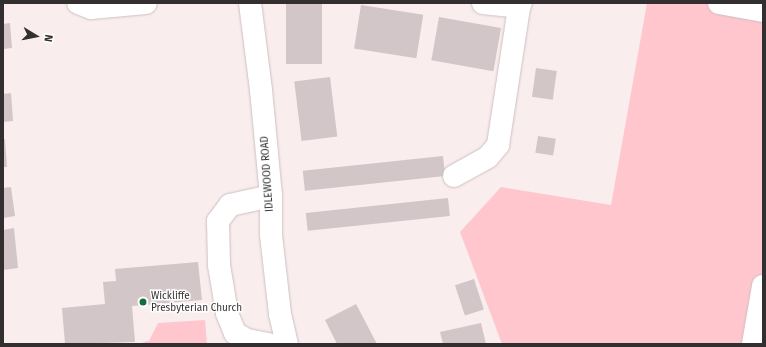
<!DOCTYPE html>
<style>
body{margin:0}
#map{position:relative;width:766px;height:347px;overflow:hidden;background:#faedee;font-family:"Fira Sans",sans-serif}
div>[style]{position:absolute}
.green>*{inset:0;background:#ffc6ce}
.building>*{inset:0;background:#d3c6c8;transform-origin:0 0}
.roads{filter:drop-shadow(0 0 1px #cdc0c2) drop-shadow(0 0 1px #cdc0c2)}
.minor>*{height:22px;margin:-11px;padding:0 11px;transform-origin:11px;border-radius:11px;background:#fff}
.dots>*{width:11px;height:11px;translate:-50% -50%;box-sizing:border-box;border:2px solid #fff;border-radius:50%}
span{translate:-50% -50%;white-space:nowrap;text-align:center;line-height:1.15;-webkit-text-stroke:3px #fff;paint-order:stroke}
.street-label{font-size:10px;color:#332e2f}
.poi-label{font-size:10px;color:#332e2f}
.left{translate:0 -50%;text-align:left}
.frame{position:absolute;inset:0;border:4px solid #332e2f;pointer-events:none}
.north{position:absolute;left:16px;top:16px;width:40px;height:40px;-webkit-text-stroke:3px #fff;paint-order:stroke;rotate:100deg;font-size:11px;font-weight:700;line-height:16px;text-align:center;color:#332e2f}
.north::after{content:'';display:block;margin:auto;width:14px;height:18px;background:#332e2f;clip-path:polygon(50% 0,100% 100%,50% 72%,0 100%)}
</style>
<div id="map">
<div class="green">
<div style="clip-path:polygon(647px 3px,719px 3px,763px 11px,763px 317px,753px 344px,502px 344px,460px 232px,501px 187px,611px 205px)"></div>
<div style="clip-path:polygon(205px 320px,207px 344px,144px 344px,143px 342px,149px 341px,158px 323px)"></div>
</div>
<div class="building">
<div style="left:286px;top:3px;width:36px;height:61px"></div>
<div style="left:361px;top:5px;width:63px;height:44px;rotate:9deg"></div>
<div style="left:439px;top:17px;width:63px;height:44px;rotate:10deg"></div>
<div style="clip-path:polygon(10px 23px,12px 48px,3px 49px,3px 24px)"></div>
<div style="left:536px;top:68px;width:21px;height:29px;rotate:8deg"></div>
<div style="left:330px;top:77px;width:60px;height:36px;rotate:83deg"></div>
<div style="clip-path:polygon(11px 93px,13px 121px,3px 122px,3px 94px)"></div>
<div style="left:538px;top:136px;width:18px;height:17px;rotate:9deg"></div>
<div style="clip-path:polygon(5px 139px,7px 167px,3px 167px,3px 140px)"></div>
<div style="left:443px;top:156px;width:20px;height:141px;rotate:84deg"></div>
<div style="clip-path:polygon(11px 187px,15px 216px,3px 218px,3px 188px)"></div>
<div style="left:448px;top:198px;width:18px;height:143px;rotate:84deg"></div>
<div style="clip-path:polygon(14px 228px,18px 268px,3px 270px,3px 230px)"></div>
<div style="clip-path:polygon(198px 262px,202px 300px,132px 306px,135px 342px,65px 344px,62px 308px,105px 304px,103px 282px,116px 281px,115px 269px)"></div>
<div style="left:474px;top:279px;width:32px;height:20px;rotate:72deg"></div>
<div style="clip-path:polygon(356px 304px,377px 344px,337px 344px,325px 320px)"></div>
<div style="clip-path:polygon(481px 323px,486px 344px,443px 344px,440px 332px)"></div>
</div>
<div class="roads">
<div class="minor">
<div style="left:78px;top:3px;width:14px;rotate:21deg"></div>
<div style="left:91px;top:8px;width:55px;rotate:-5.2deg"></div>
<div style="left:250px;top:3px;width:88px;rotate:82.8deg"></div>
<div style="left:261px;top:90px;width:106px;rotate:84.6deg"></div>
<div style="left:271px;top:196px;width:39px;rotate:90deg"></div>
<div style="left:271px;top:235px;width:80px;rotate:83.5deg"></div>
<div style="left:280px;top:314px;width:31px;rotate:77deg"></div>
<div style="left:483px;top:3px;width:36px;rotate:6deg"></div>
<div style="left:519px;top:7px;width:4px;rotate:-63deg"></div>
<div style="left:719px;top:3px;width:45px;rotate:10.3deg"></div>
<div style="left:454px;top:176px;width:39px;rotate:-29deg"></div>
<div style="left:488px;top:157px;width:16px;rotate:-50deg"></div>
<div style="left:498px;top:145px;width:140px;rotate:-81.3deg"></div>
<div style="left:268px;top:344px;width:21px;rotate:-169deg"></div>
<div style="left:247px;top:340px;width:14px;rotate:-150deg"></div>
<div style="left:235px;top:333px;width:22px;rotate:-112deg"></div>
<div style="left:227px;top:313px;width:49px;rotate:-99.5deg"></div>
<div style="left:219px;top:265px;width:44px;rotate:-91.3deg"></div>
<div style="left:218px;top:221px;width:20px;rotate:-53deg"></div>
<div style="left:230px;top:205px;width:42px;rotate:-12.4deg"></div>
<div style="left:753px;top:344px;width:59px;rotate:-80.2deg"></div>
</div>
</div>
<div class="dots">
<div style="left:143px;top:302px;background:#136c3f"></div>
</div>
<div class="street-label">
<span style="left:268px;top:174px;rotate:-94deg">IDLEWOOD ROAD</span>
</div>
<div class="poi-label">
<span class="left" style="left:151px;top:302px">Wickliffe<br>Presbyterian Church</span>
</div>
<div class="frame"></div>
<div class="north">N</div>
</div>
